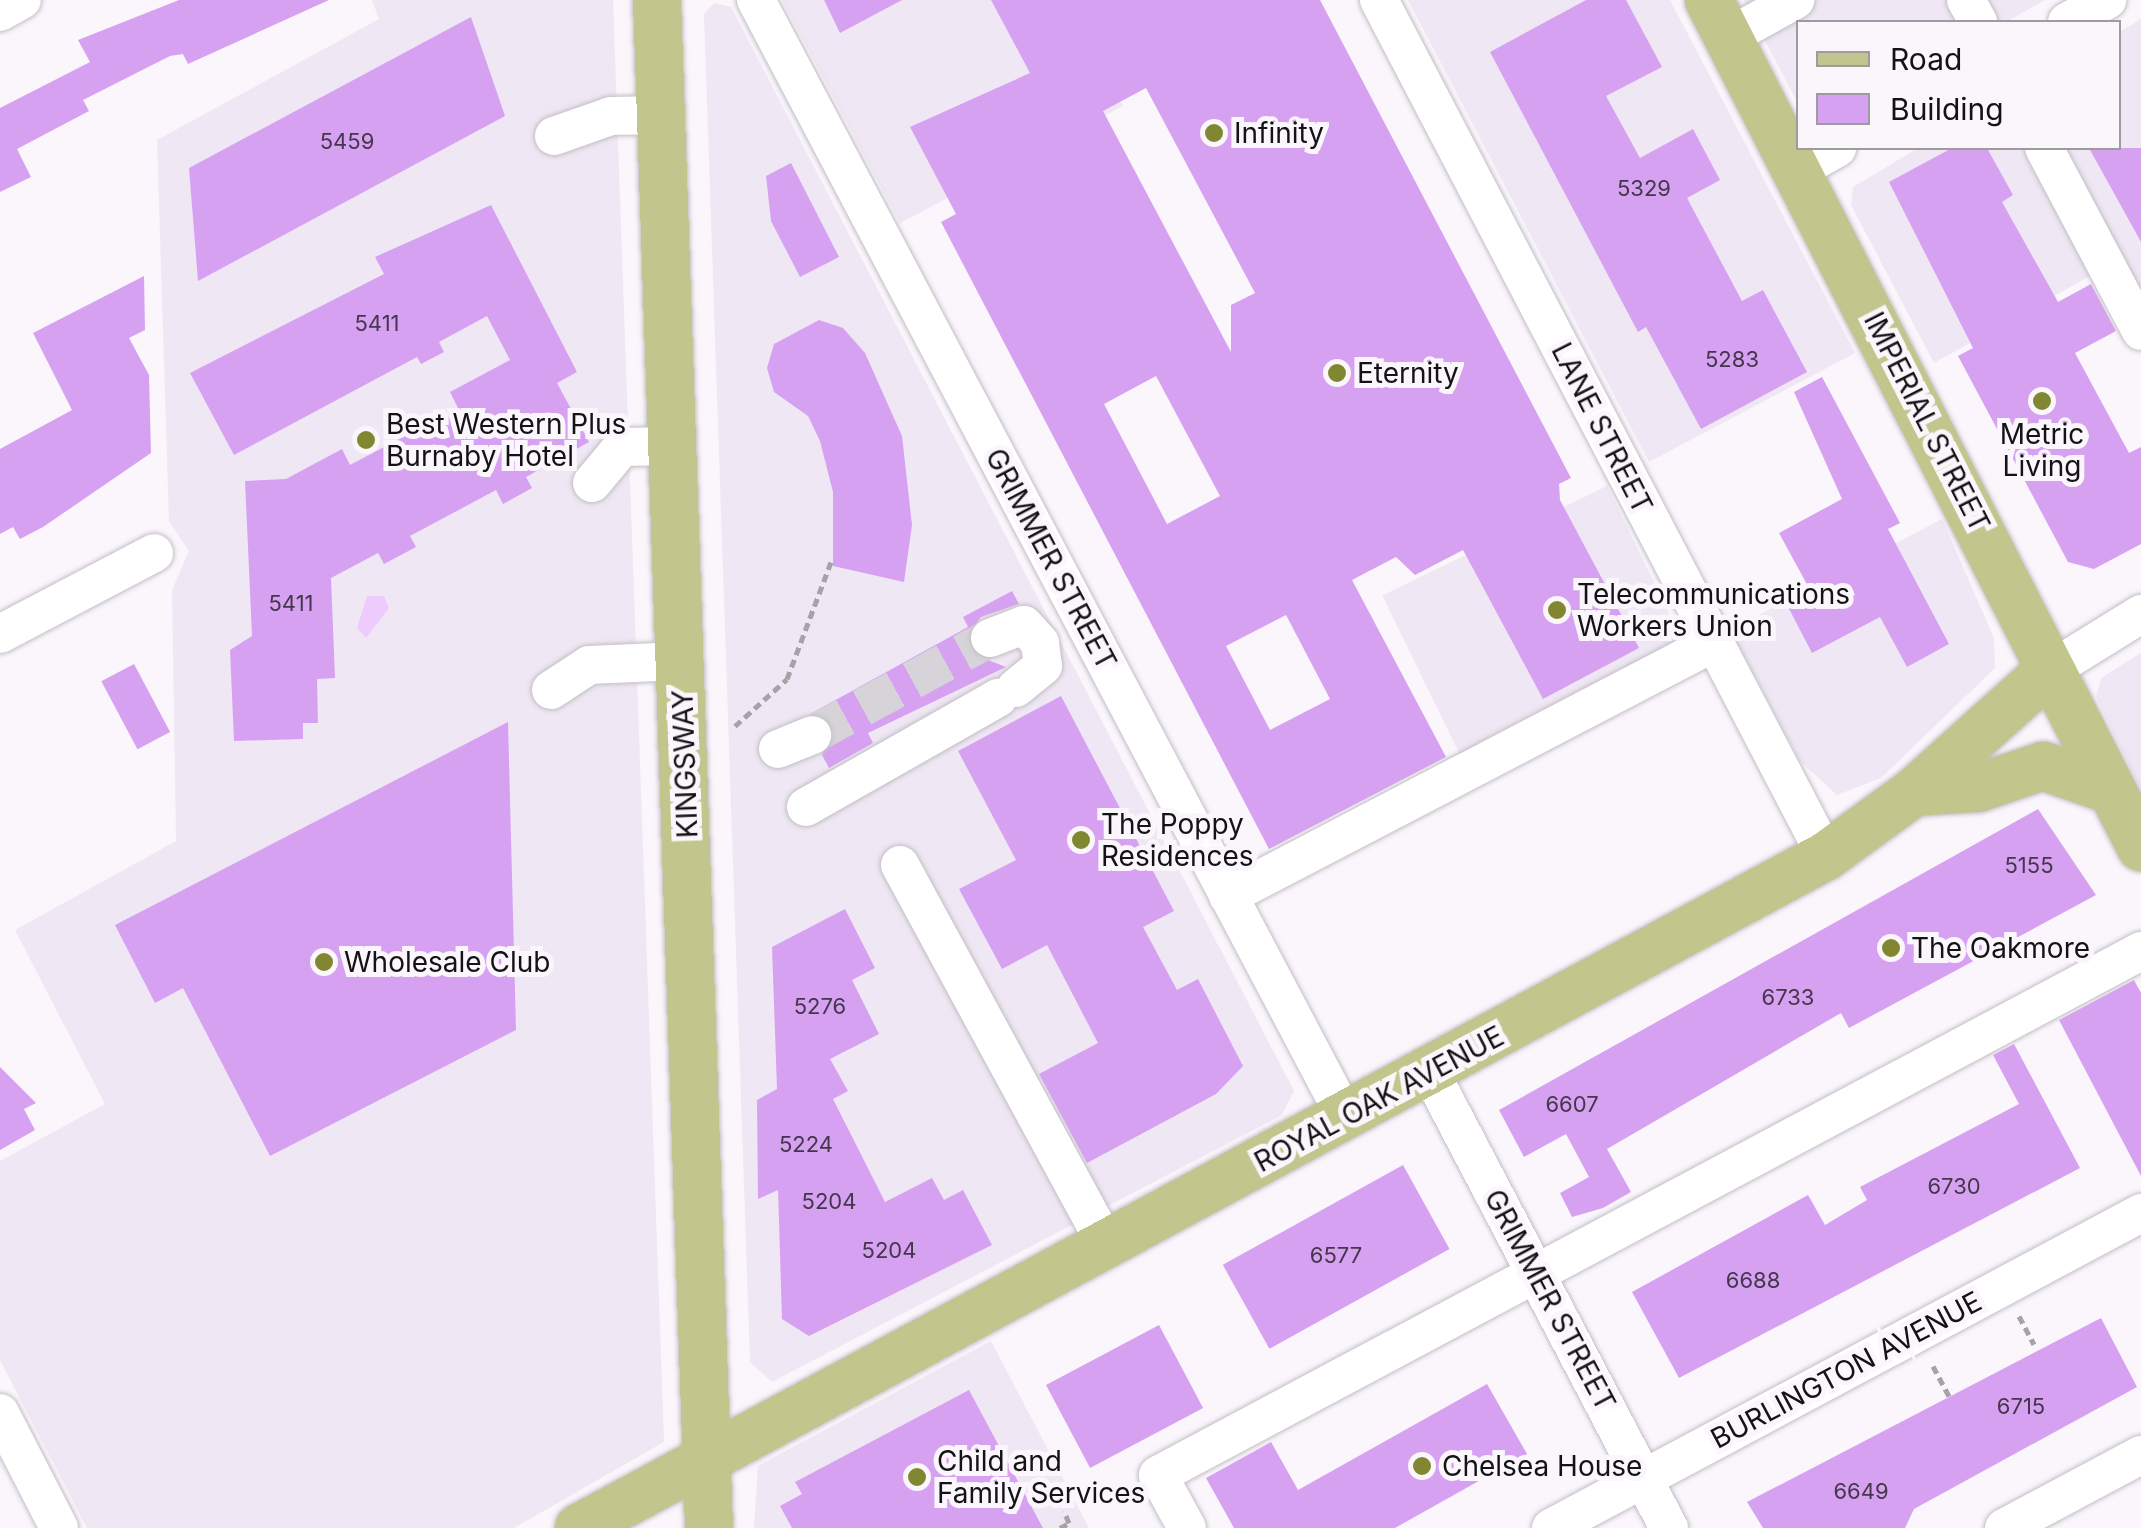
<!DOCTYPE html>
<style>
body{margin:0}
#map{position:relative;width:2141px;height:1528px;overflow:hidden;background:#faf6fc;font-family:Inter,sans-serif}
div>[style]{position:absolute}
.built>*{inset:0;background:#efe7f4;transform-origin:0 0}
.water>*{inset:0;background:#edccfd}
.building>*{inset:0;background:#d7a1f2;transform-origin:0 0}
.minor-tunnel>*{height:38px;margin-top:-19px;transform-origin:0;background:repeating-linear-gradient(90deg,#d7d4d9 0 38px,transparent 0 57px)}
.path>*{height:5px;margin-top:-2.5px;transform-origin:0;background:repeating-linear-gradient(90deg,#a6a3a7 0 8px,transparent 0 13px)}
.roads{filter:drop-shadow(0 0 2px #c2bec4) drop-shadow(0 0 2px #c2bec4)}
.minor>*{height:38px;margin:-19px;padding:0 19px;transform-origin:19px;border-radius:19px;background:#fff}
.major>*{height:48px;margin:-24px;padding:0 24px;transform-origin:24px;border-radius:24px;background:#c2c68c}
.dots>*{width:28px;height:28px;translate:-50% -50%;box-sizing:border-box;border:5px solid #faf6fc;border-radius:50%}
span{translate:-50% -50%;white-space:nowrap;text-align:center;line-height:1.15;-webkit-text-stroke:10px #faf6fc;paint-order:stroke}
.number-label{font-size:22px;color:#44364c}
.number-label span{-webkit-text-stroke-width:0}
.poi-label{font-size:28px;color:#131214}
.left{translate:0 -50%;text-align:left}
.street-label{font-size:28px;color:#131214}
.legend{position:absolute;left:1796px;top:20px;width:325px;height:130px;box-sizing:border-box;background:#faf6fc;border:2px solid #9e9b9f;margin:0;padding:12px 18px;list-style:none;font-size:30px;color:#131214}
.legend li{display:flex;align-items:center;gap:20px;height:50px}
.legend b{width:50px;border:2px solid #9e9b9f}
</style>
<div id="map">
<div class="built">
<div style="clip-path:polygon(372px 0,613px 0,664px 1442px,514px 1528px,87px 1528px,0 1360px,0 1161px,105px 1104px,15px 930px,176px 841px,172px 590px,189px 551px,169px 521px,157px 140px,379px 19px)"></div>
<div style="clip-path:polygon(782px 0,1068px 0,1123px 106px,900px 223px)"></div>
<div style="clip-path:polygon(1408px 0,1670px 0,1855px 353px,1649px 462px)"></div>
<div style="clip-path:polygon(1744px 0,2045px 0,2006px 22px,1798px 22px,1798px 104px)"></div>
<div style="clip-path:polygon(714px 3px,731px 7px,1294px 1091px,1282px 1115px,772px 1382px,750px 1362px,704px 14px)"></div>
<div style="clip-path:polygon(2141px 19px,2141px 296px,2106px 267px,1934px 363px,1851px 205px,1853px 187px,1918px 148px,2118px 148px,2119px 32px)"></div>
<div style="left:1607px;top:486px;width:189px;height:250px;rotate:64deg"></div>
<div style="clip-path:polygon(1942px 519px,1994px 638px,1995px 668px,1881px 778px,1837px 795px,1800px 761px,1730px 630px)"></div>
<div style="clip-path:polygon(2141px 653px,2141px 789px,2096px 697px,2101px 678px)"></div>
<div style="clip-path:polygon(991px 1341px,1089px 1528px,754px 1528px,758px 1466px)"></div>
</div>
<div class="water">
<div style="clip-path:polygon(367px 596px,384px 596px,389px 608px,366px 638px,357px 628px)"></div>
</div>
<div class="building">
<div style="clip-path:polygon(179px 0,329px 0,188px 64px,183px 54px,170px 56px,83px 100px,89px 111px,17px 149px,31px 177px,0 192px,0 108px,90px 62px,78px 40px)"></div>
<div style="clip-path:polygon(824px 0,902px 0,840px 33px)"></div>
<div style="clip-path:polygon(evenodd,991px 0,1320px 0,1571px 478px,1559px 484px,1560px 500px,1639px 648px,1543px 699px,1463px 550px,1415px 575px,1396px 557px,1352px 580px,1446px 757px,1269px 849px,941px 222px,956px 214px,910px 127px,1030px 73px,991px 0,1146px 88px,1255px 293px,1231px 305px,1231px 352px,1103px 111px,1146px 88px,991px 0,1156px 376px,1220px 496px,1167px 524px,1104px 404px,1156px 376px,991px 0,1286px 615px,1330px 699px,1270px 730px,1226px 646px,1286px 615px)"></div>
<div style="clip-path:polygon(1586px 0,1626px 0,1662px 67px,1606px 96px,1640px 158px,1693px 129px,1720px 180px,1687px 198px,1742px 301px,1763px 290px,1807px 372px,1701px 429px,1646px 327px,1638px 332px,1490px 52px)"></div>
<div style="clip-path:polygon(471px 17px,505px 116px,198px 281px,189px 168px)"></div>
<div style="clip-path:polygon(1952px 148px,1987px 148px,2013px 195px,2002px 202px,2058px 302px,2091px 284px,2116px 331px,2075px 353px,2129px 453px,2141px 447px,2141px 544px,2094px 569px,2068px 562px,1958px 356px,1973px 348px,1889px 182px)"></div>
<div style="clip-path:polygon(2089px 148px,2141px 148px,2141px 242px)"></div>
<div style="clip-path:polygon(791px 163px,839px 257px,800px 277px,771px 221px,766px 176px)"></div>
<div style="clip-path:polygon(491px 205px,577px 372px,557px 383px,589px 442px,526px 477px,532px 488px,503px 504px,496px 490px,410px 536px,416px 547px,384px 564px,378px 553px,331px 578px,335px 678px,317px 679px,318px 723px,303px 723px,303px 739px,234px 741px,230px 650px,252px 636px,245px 481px,286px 479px,342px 449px,350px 465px,458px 408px,450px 392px,510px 360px,487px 316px,439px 342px,444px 352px,421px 364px,417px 357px,234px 455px,190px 373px,384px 274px,375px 257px)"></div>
<div style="clip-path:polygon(144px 276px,145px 330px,129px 338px,149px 375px,151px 453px,43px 527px,20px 539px,13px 527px,0 534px,0 449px,72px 410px,33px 333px)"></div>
<div style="clip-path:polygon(819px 320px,843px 328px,865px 353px,902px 436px,912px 525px,904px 582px,833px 566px,833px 492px,820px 441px,808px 416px,774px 392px,767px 368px,774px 344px)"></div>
<div style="clip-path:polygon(1822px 377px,1900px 523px,1888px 529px,1949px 644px,1907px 667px,1880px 617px,1812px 653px,1786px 603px,1810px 590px,1779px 533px,1842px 499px,1794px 392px)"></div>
<div style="clip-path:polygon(1012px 591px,1019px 604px,981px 617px,968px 635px,975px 655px,1006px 667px,868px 733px,873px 743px,829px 768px,822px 755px,833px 727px,812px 713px,968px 627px,963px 617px)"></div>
<div style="left:134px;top:664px;width:77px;height:37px;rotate:62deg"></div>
<div style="clip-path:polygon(1061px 696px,1174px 911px,1143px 927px,1177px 990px,1198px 979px,1243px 1066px,1216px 1094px,1087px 1163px,1039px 1074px,1098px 1043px,1047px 945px,1002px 969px,959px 889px,1016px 860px,958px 751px)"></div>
<div style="clip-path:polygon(508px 722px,516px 1030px,270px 1156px,183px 988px,155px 1003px,115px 925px)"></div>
<div style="clip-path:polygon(2038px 809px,2096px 895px,1849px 1028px,1841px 1013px,1607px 1149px,1631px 1192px,1603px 1208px,1572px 1217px,1560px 1193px,1589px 1177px,1566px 1134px,1524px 1157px,1499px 1110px)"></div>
<div style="clip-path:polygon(845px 909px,875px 968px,852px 980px,879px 1034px,830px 1059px,848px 1091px,833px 1099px,885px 1202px,932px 1178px,944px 1200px,963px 1190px,992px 1245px,809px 1336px,782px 1319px,778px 1190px,758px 1199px,757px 1100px,777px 1089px,772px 947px)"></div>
<div style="clip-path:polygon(2134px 980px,2141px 993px,2141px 1176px,2059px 1020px)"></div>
<div style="clip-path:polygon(2014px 1044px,2080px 1168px,1679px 1378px,1632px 1292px,1808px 1195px,1825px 1225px,1867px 1200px,1860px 1187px,2019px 1104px,1993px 1055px)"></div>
<div style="clip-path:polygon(0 1067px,36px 1103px,24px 1109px,35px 1130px,0 1150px)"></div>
<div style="left:1403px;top:1165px;width:96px;height:206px;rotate:61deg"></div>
<div style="clip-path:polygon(2101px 1318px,2137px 1387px,1914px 1509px,1905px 1528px,1763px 1528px,1747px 1502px)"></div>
<div style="left:1159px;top:1325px;width:94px;height:128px;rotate:62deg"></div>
<div style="clip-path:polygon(1487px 1384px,1527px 1454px,1395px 1528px,1234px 1528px,1206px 1478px,1271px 1442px,1298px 1490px)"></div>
<div style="clip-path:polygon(969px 1390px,1043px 1528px,792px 1528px,780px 1506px,802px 1494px,795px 1482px)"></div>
</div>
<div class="minor-tunnel">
<div style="left:812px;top:735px;width:203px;rotate:-28.6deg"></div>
</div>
<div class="path">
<div style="left:735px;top:726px;width:70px;rotate:-42.1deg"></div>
<div style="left:787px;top:679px;width:125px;rotate:-69.4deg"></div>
<div style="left:2019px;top:1316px;width:32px;rotate:62deg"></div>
<div style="left:1933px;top:1366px;width:36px;rotate:62deg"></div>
<div style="left:1060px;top:1528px;width:10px;rotate:-29deg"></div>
<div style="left:1069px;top:1523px;width:13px;rotate:-113deg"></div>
</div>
<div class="roads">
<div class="minor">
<div style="left:756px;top:0;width:1264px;rotate:62.18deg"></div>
<div style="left:1379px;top:0;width:966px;rotate:62.43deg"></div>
<div style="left:1966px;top:0;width:25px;rotate:61deg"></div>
<div style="left:0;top:12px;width:25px;rotate:-29deg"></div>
<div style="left:2067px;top:22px;width:46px;rotate:-28.8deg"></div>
<div style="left:1728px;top:37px;width:77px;rotate:-28.9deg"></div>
<div style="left:554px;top:136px;width:60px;rotate:-19.3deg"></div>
<div style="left:611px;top:116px;width:49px;rotate:-1.2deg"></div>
<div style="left:2044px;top:148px;width:207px;rotate:62.1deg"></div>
<div style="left:1798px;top:170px;width:45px;rotate:-29.4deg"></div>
<div style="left:592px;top:483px;width:47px;rotate:-50.2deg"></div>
<div style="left:622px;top:447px;width:52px;rotate:-1.1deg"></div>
<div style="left:0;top:634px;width:174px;rotate:-27.7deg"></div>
<div style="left:990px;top:638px;width:36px;rotate:-21deg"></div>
<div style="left:1024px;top:625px;width:24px;rotate:48deg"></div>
<div style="left:1040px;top:643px;width:23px;rotate:83deg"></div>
<div style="left:1043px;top:666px;width:35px;rotate:141deg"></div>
<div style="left:2049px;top:671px;width:108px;rotate:-31.8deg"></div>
<div style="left:551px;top:690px;width:45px;rotate:-33.3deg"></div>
<div style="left:589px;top:665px;width:92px;rotate:-2.5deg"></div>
<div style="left:778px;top:749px;width:37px;rotate:-22deg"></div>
<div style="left:806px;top:807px;width:221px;rotate:-29.6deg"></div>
<div style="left:900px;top:865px;width:432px;rotate:61.5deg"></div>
<div style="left:1228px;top:896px;width:547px;rotate:-27.55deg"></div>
<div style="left:1430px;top:1072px;width:515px;rotate:62.34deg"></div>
<div style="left:0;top:1413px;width:129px;rotate:62.8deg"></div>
<div style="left:1187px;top:1528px;width:60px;rotate:-118.7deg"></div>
<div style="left:1158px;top:1475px;width:1114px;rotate:-28.06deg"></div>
<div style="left:1551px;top:1528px;width:669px;rotate:-28.1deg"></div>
<div style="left:2004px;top:1528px;width:155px;rotate:-28.1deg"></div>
</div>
<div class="major">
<div style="left:657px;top:0;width:1529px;rotate:88.05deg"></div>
<div style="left:1709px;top:0;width:951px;rotate:62.98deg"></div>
<div style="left:1914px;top:792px;width:64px;rotate:-3.6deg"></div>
<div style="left:1978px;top:788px;width:69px;rotate:-18.7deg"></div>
<div style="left:2043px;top:766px;width:72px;rotate:19.4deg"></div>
<div style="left:579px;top:1528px;width:1417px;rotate:-28.32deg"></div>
<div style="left:1826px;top:856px;width:109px;rotate:-36deg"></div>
<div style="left:1914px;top:792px;width:181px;rotate:-41.9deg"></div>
</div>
</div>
<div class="dots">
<div style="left:1214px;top:133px;background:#818631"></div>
<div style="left:1337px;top:373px;background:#818631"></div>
<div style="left:2042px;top:401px;background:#818631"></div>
<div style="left:366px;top:440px;background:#818631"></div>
<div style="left:1557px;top:610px;background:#818631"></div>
<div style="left:1081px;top:840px;background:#818631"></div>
<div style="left:1891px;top:948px;background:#818631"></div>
<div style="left:324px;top:962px;background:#818631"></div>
<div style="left:1422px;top:1466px;background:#818631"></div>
<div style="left:917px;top:1477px;background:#818631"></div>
</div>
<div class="number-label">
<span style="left:347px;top:142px">5459</span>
<span style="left:1644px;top:189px">5329</span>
<span style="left:377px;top:324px">5411</span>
<span style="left:1732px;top:360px">5283</span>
<span style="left:291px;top:604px">5411</span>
<span style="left:2029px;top:866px">5155</span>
<span style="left:1788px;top:998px">6733</span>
<span style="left:820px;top:1007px">5276</span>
<span style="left:1572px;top:1105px">6607</span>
<span style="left:806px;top:1145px">5224</span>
<span style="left:1954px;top:1187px">6730</span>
<span style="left:829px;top:1202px">5204</span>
<span style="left:889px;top:1251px">5204</span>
<span style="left:1336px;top:1256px">6577</span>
<span style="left:1753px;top:1281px">6688</span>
<span style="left:2021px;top:1407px">6715</span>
<span style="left:1861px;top:1492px">6649</span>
</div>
<div class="poi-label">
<span class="left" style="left:1234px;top:133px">Infinity</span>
<span class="left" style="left:1357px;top:373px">Eternity</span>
<span class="left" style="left:386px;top:440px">Best Western Plus<br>Burnaby Hotel</span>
<span style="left:2042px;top:450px">Metric<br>Living</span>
<span class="left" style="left:1577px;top:610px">Telecommunications<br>Workers Union</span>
<span class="left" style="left:1101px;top:840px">The Poppy<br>Residences</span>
<span class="left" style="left:1911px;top:948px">The Oakmore</span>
<span class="left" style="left:344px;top:962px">Wholesale Club</span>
<span class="left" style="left:937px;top:1477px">Child and<br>Family Services</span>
<span class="left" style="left:1442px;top:1466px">Chelsea House</span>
</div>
<div class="street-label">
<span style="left:1927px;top:422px;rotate:63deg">IMPERIAL STREET</span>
<span style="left:1602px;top:428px;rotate:63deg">LANE STREET</span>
<span style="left:1051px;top:559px;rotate:62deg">GRIMMER STREET</span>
<span style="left:685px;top:764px;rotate:-92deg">KINGSWAY</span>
<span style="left:1379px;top:1099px;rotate:-28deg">ROYAL OAK AVENUE</span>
<span style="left:1550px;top:1300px;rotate:62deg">GRIMMER STREET</span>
<span style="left:1846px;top:1370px;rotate:-28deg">BURLINGTON AVENUE</span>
</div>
<ul class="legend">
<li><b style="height:12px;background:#c2c68c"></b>Road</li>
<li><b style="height:28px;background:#d7a1f2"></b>Building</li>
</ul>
</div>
